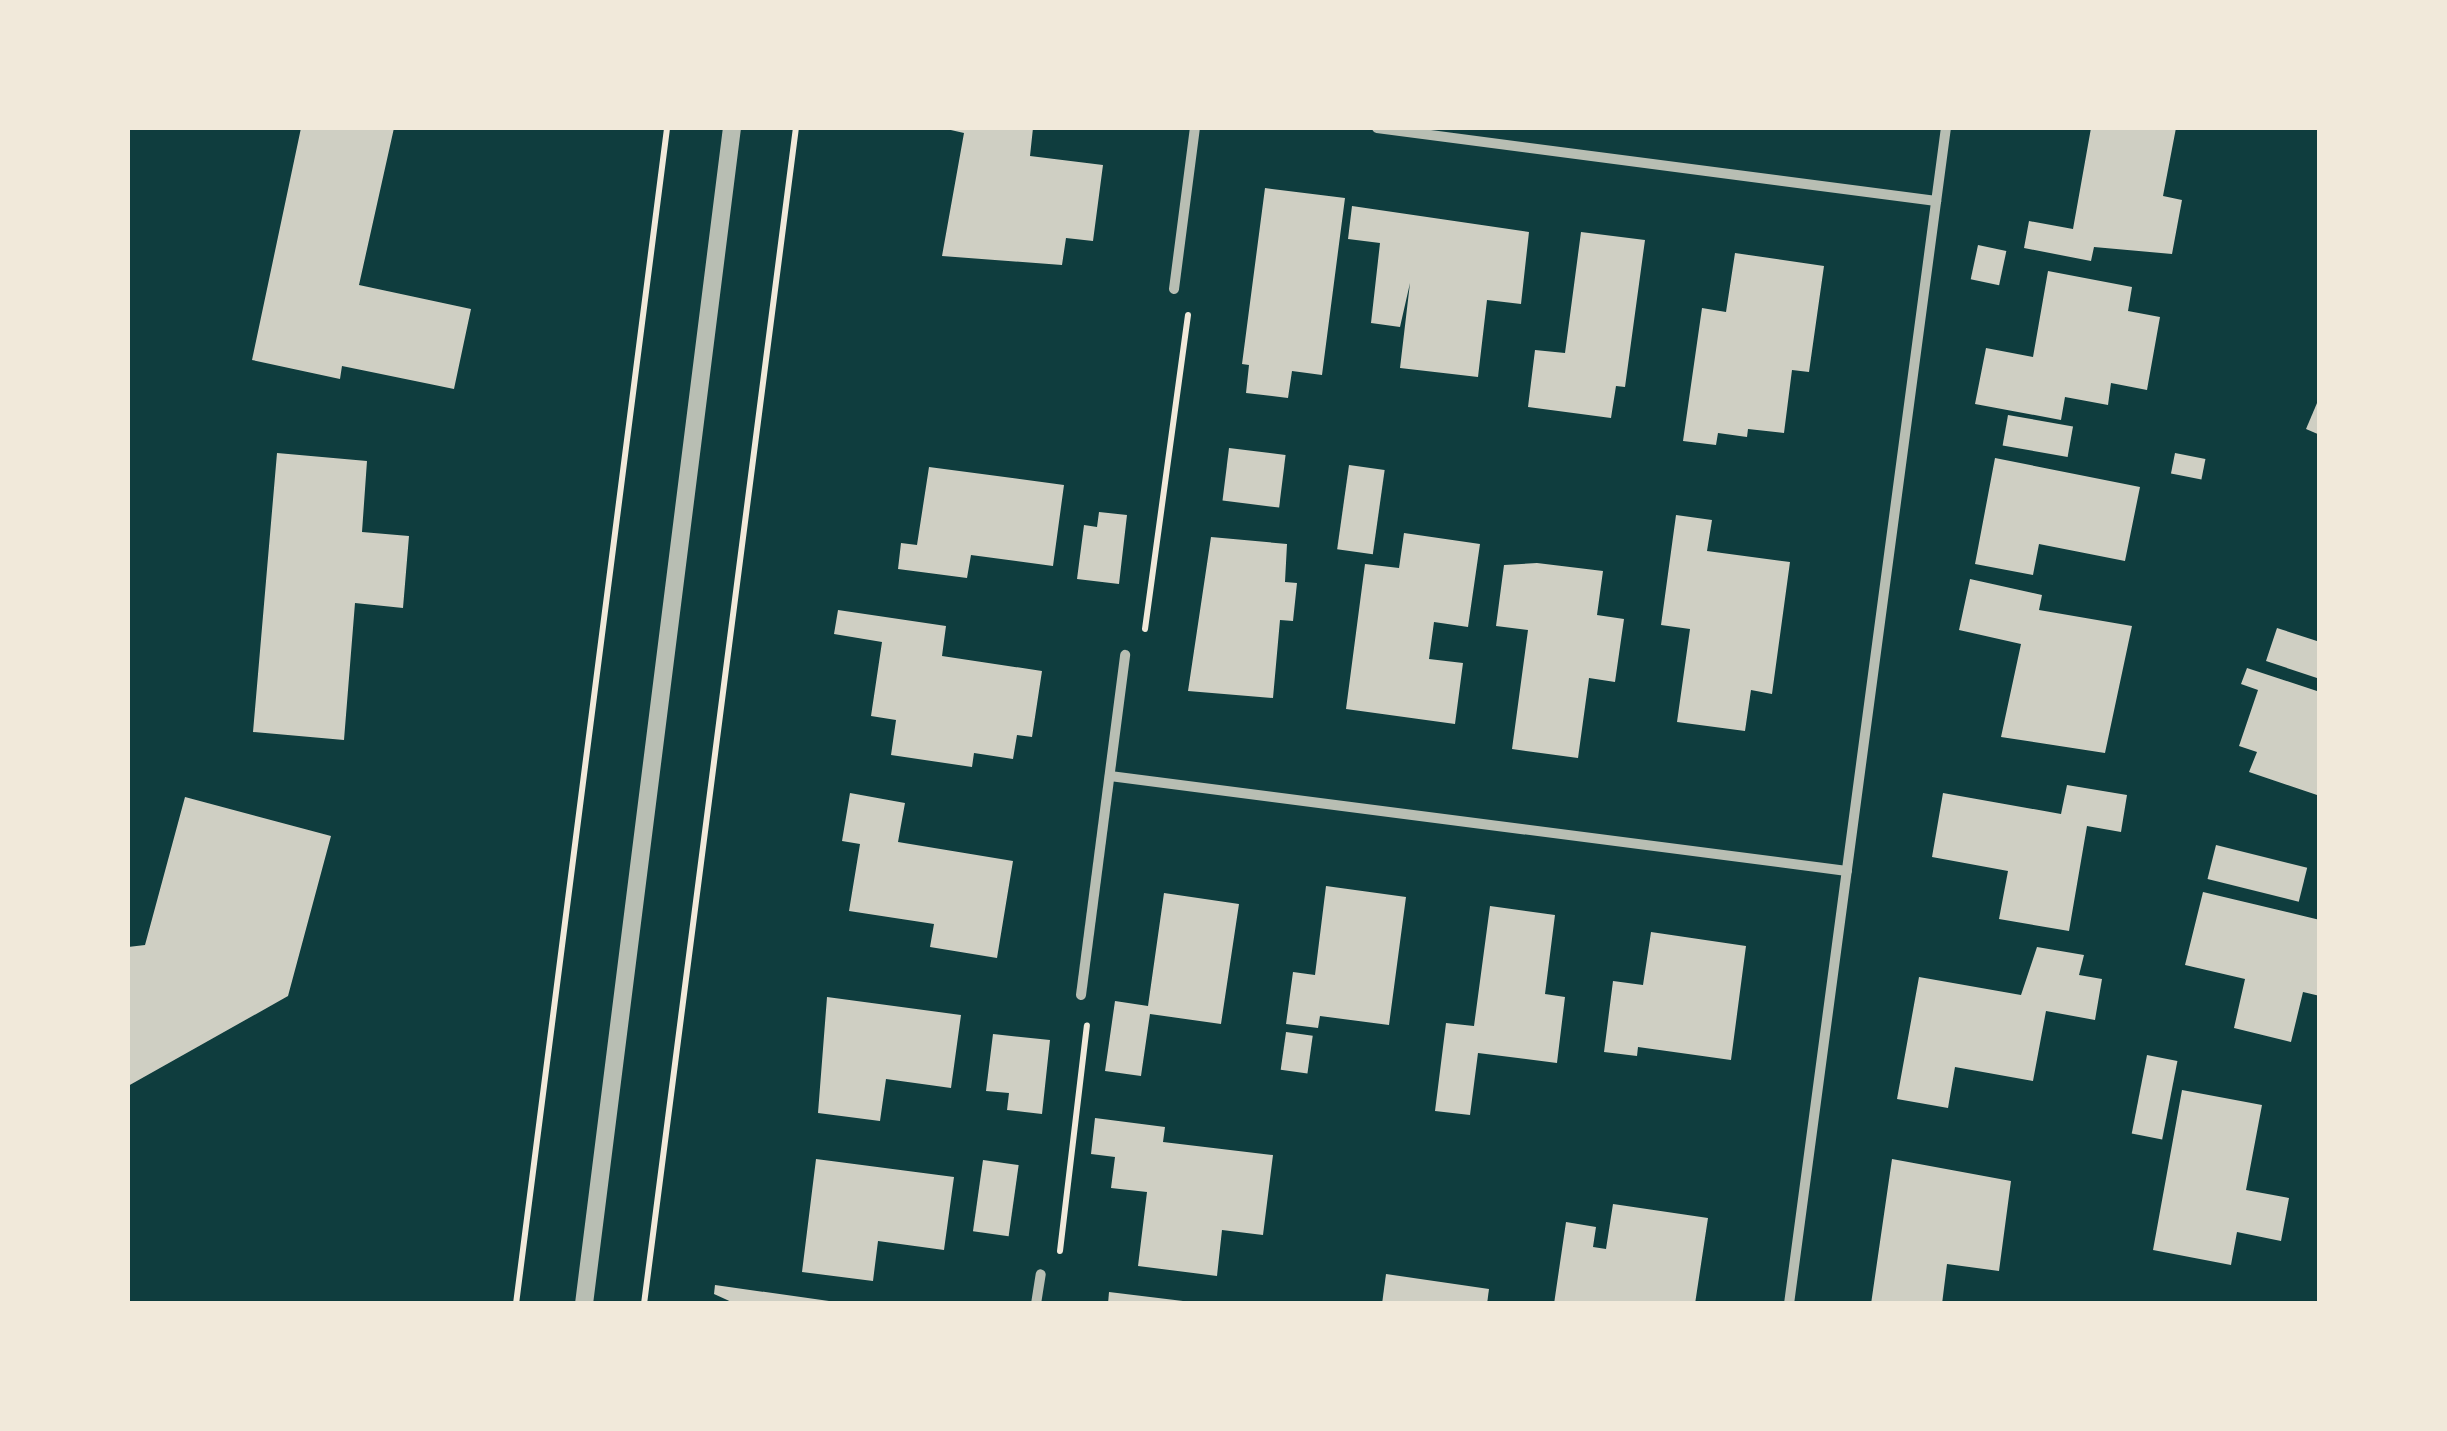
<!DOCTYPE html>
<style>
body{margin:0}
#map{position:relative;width:2447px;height:1431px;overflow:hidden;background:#0f3d3e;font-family:Rubik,sans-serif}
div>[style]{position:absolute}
.building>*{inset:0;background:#cfcfc3;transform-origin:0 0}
.path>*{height:6px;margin:-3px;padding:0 3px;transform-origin:3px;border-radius:3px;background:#f1e9da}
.minor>*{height:10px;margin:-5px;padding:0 5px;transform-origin:5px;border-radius:5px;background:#b8beb3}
.tertiary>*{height:18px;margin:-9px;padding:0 9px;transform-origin:9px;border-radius:9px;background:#b8beb3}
span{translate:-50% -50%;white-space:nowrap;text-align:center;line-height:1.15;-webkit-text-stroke:8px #f1e9da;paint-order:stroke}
.frame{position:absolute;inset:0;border:130px solid #f1e9da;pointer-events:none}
</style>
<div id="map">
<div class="building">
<div style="clip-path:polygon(301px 128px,394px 128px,359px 285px,471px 309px,454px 389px,342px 366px,340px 379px,252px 360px)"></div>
<div style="clip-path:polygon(942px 128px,1033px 128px,1030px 156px,1103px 165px,1093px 241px,1066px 238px,1062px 265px,942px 256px,964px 133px)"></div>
<div style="clip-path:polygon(2091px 128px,2176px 128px,2163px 196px,2182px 200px,2172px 254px,2094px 247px,2091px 261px,2024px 248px,2029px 221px,2073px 229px)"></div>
<div style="clip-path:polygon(1265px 188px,1345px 198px,1322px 375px,1292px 371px,1288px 398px,1246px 393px,1249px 365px,1242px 364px)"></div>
<div style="clip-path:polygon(1352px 206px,1529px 232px,1521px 304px,1487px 300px,1478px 377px,1400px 368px,1410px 283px,1400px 327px,1371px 323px,1380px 243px,1348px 239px)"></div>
<div style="clip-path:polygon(1581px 232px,1645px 240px,1625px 387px,1616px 386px,1611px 418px,1528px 407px,1535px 350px,1565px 353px)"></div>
<div style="left:1978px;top:245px;width:29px;height:35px;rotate:12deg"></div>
<div style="clip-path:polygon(1735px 253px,1824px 266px,1809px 372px,1792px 370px,1784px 433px,1748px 429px,1747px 437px,1718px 433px,1716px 445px,1683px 441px,1702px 308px,1726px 312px)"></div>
<div style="clip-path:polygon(2048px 271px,2132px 287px,2128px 311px,2160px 317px,2147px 390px,2111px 383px,2108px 405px,2065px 397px,2061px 420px,1975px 404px,1986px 348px,2033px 357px)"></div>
<div style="clip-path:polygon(2320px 396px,2320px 435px,2306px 429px)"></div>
<div style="left:2008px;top:415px;width:66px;height:31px;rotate:10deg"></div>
<div style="left:1229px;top:448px;width:57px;height:53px;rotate:7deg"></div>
<div style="clip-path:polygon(277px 453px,367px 461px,362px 532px,409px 536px,403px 608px,355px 603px,344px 740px,253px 732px)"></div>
<div style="left:2175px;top:453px;width:31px;height:21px;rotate:11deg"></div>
<div style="clip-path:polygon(1995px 458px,2140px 487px,2125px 561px,2039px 544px,2033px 575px,1975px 564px)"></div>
<div style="left:1349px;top:465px;width:36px;height:85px;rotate:8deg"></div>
<div style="clip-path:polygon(929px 467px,1064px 485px,1053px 566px,971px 555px,967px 578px,898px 569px,901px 543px,917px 545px)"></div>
<div style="clip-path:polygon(1099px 512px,1127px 515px,1119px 584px,1077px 579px,1084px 525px,1097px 527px)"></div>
<div style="clip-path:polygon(1676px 515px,1712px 520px,1707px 551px,1790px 562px,1772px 694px,1751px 690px,1745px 731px,1677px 722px,1690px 629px,1661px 625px)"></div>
<div style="clip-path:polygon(1404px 533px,1480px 544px,1468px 627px,1434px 622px,1429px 659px,1463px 663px,1455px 724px,1346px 709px,1365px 564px,1399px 568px)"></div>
<div style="clip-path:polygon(1211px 537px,1287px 544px,1285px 582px,1297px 583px,1293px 621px,1280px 620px,1273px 698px,1188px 691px)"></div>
<div style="clip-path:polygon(1537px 563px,1603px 571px,1597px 615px,1624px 619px,1615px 682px,1589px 678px,1578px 758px,1512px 749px,1528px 630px,1496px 626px,1504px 565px)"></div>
<div style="clip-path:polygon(1970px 579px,2042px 595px,2039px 610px,2132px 626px,2105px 753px,2001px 737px,2021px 644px,1959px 630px)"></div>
<div style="clip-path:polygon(838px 610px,946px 626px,942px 656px,1042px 671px,1032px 737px,1017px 735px,1013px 759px,974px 753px,972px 767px,891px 755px,896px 720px,871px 716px,882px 642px,834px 634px)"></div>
<div style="clip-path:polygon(2277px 628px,2320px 642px,2320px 679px,2266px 661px)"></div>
<div style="clip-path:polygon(2247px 668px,2320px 692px,2320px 796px,2249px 772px,2257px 752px,2239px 746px,2258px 690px,2241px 684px)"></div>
<div style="clip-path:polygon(2067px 785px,2127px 795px,2121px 832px,2087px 826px,2069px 931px,1999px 919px,2008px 871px,1932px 857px,1943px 793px,2061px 814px)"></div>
<div style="clip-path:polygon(850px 793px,905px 803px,898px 842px,1013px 861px,997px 958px,930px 947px,934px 924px,849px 911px,860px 844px,842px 841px)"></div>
<div style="clip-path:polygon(185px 797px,331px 836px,288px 996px,128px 1086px,128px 947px,145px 945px)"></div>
<div style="left:2216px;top:845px;width:94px;height:35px;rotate:14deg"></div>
<div style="clip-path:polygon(1326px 886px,1406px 897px,1389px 1025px,1320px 1016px,1318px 1028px,1286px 1024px,1293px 972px,1315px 975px)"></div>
<div style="clip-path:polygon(2203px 892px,2320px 920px,2320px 996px,2303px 992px,2291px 1042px,2234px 1028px,2245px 979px,2185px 965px)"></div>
<div style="clip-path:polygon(1164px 893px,1239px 904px,1221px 1024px,1150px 1014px,1141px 1076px,1105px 1071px,1115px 1001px,1148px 1006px)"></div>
<div style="clip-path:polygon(1490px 906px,1555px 915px,1545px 994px,1565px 997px,1557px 1063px,1478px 1053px,1470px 1115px,1435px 1111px,1446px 1023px,1474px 1026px)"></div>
<div style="clip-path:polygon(1651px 932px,1746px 946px,1731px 1060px,1638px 1047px,1637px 1056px,1604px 1052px,1613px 981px,1643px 985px)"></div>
<div style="clip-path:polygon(2037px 947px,2084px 955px,2079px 975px,2102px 979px,2095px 1020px,2046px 1011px,2033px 1081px,1955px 1067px,1948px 1108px,1897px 1099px,1919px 977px,2021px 995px)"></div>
<div style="clip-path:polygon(827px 997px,961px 1015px,951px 1088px,886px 1079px,880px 1121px,818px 1113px)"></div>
<div style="left:1286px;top:1032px;width:27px;height:38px;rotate:8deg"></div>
<div style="clip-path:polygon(993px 1034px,1050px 1040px,1042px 1114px,1007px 1110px,1009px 1093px,986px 1091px)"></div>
<div style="left:2147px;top:1055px;width:31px;height:80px;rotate:11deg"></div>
<div style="clip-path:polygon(2182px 1090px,2262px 1105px,2246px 1190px,2289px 1198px,2281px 1241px,2237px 1232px,2231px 1265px,2153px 1250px)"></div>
<div style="clip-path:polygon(1095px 1118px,1165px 1127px,1163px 1142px,1273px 1155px,1263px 1235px,1222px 1230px,1217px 1276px,1138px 1266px,1147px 1192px,1111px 1188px,1115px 1157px,1091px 1154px)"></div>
<div style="clip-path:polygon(816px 1159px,954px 1177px,944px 1250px,878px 1241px,873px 1281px,802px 1272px)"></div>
<div style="clip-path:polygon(1892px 1159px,2011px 1181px,1999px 1271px,1947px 1264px,1942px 1304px,1871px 1304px)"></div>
<div style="left:983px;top:1160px;width:36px;height:72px;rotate:8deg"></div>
<div style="clip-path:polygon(1613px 1204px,1708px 1218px,1695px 1304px,1554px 1304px,1566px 1222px,1596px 1227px,1593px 1247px,1606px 1249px)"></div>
<div style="clip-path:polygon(1386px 1274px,1489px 1289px,1487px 1304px,1382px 1304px)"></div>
<div style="clip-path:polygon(715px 1285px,829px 1301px,829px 1304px,736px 1304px,714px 1294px)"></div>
<div style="clip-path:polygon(1109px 1292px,1183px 1301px,1183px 1304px,1108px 1304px)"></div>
</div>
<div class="path">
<div style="left:1145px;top:629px;width:317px;rotate:-82.2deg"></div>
<div style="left:1060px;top:1251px;width:227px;rotate:-83.2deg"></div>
<div style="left:516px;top:1304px;width:1186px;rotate:-82.68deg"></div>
<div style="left:644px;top:1304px;width:1186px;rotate:-82.64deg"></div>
</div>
<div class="minor">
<div style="left:1377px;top:128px;width:564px;rotate:7.44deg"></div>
<div style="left:1174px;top:289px;width:162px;rotate:-82.6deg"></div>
<div style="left:1110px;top:776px;width:743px;rotate:7.34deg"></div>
<div style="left:1081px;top:995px;width:343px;rotate:-82.6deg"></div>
<div style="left:1036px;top:1304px;width:30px;rotate:-81deg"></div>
<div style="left:1789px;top:1304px;width:1186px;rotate:-82.4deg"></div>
</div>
<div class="tertiary">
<div style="left:584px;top:1304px;width:1185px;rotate:-82.83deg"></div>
</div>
<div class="frame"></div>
</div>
